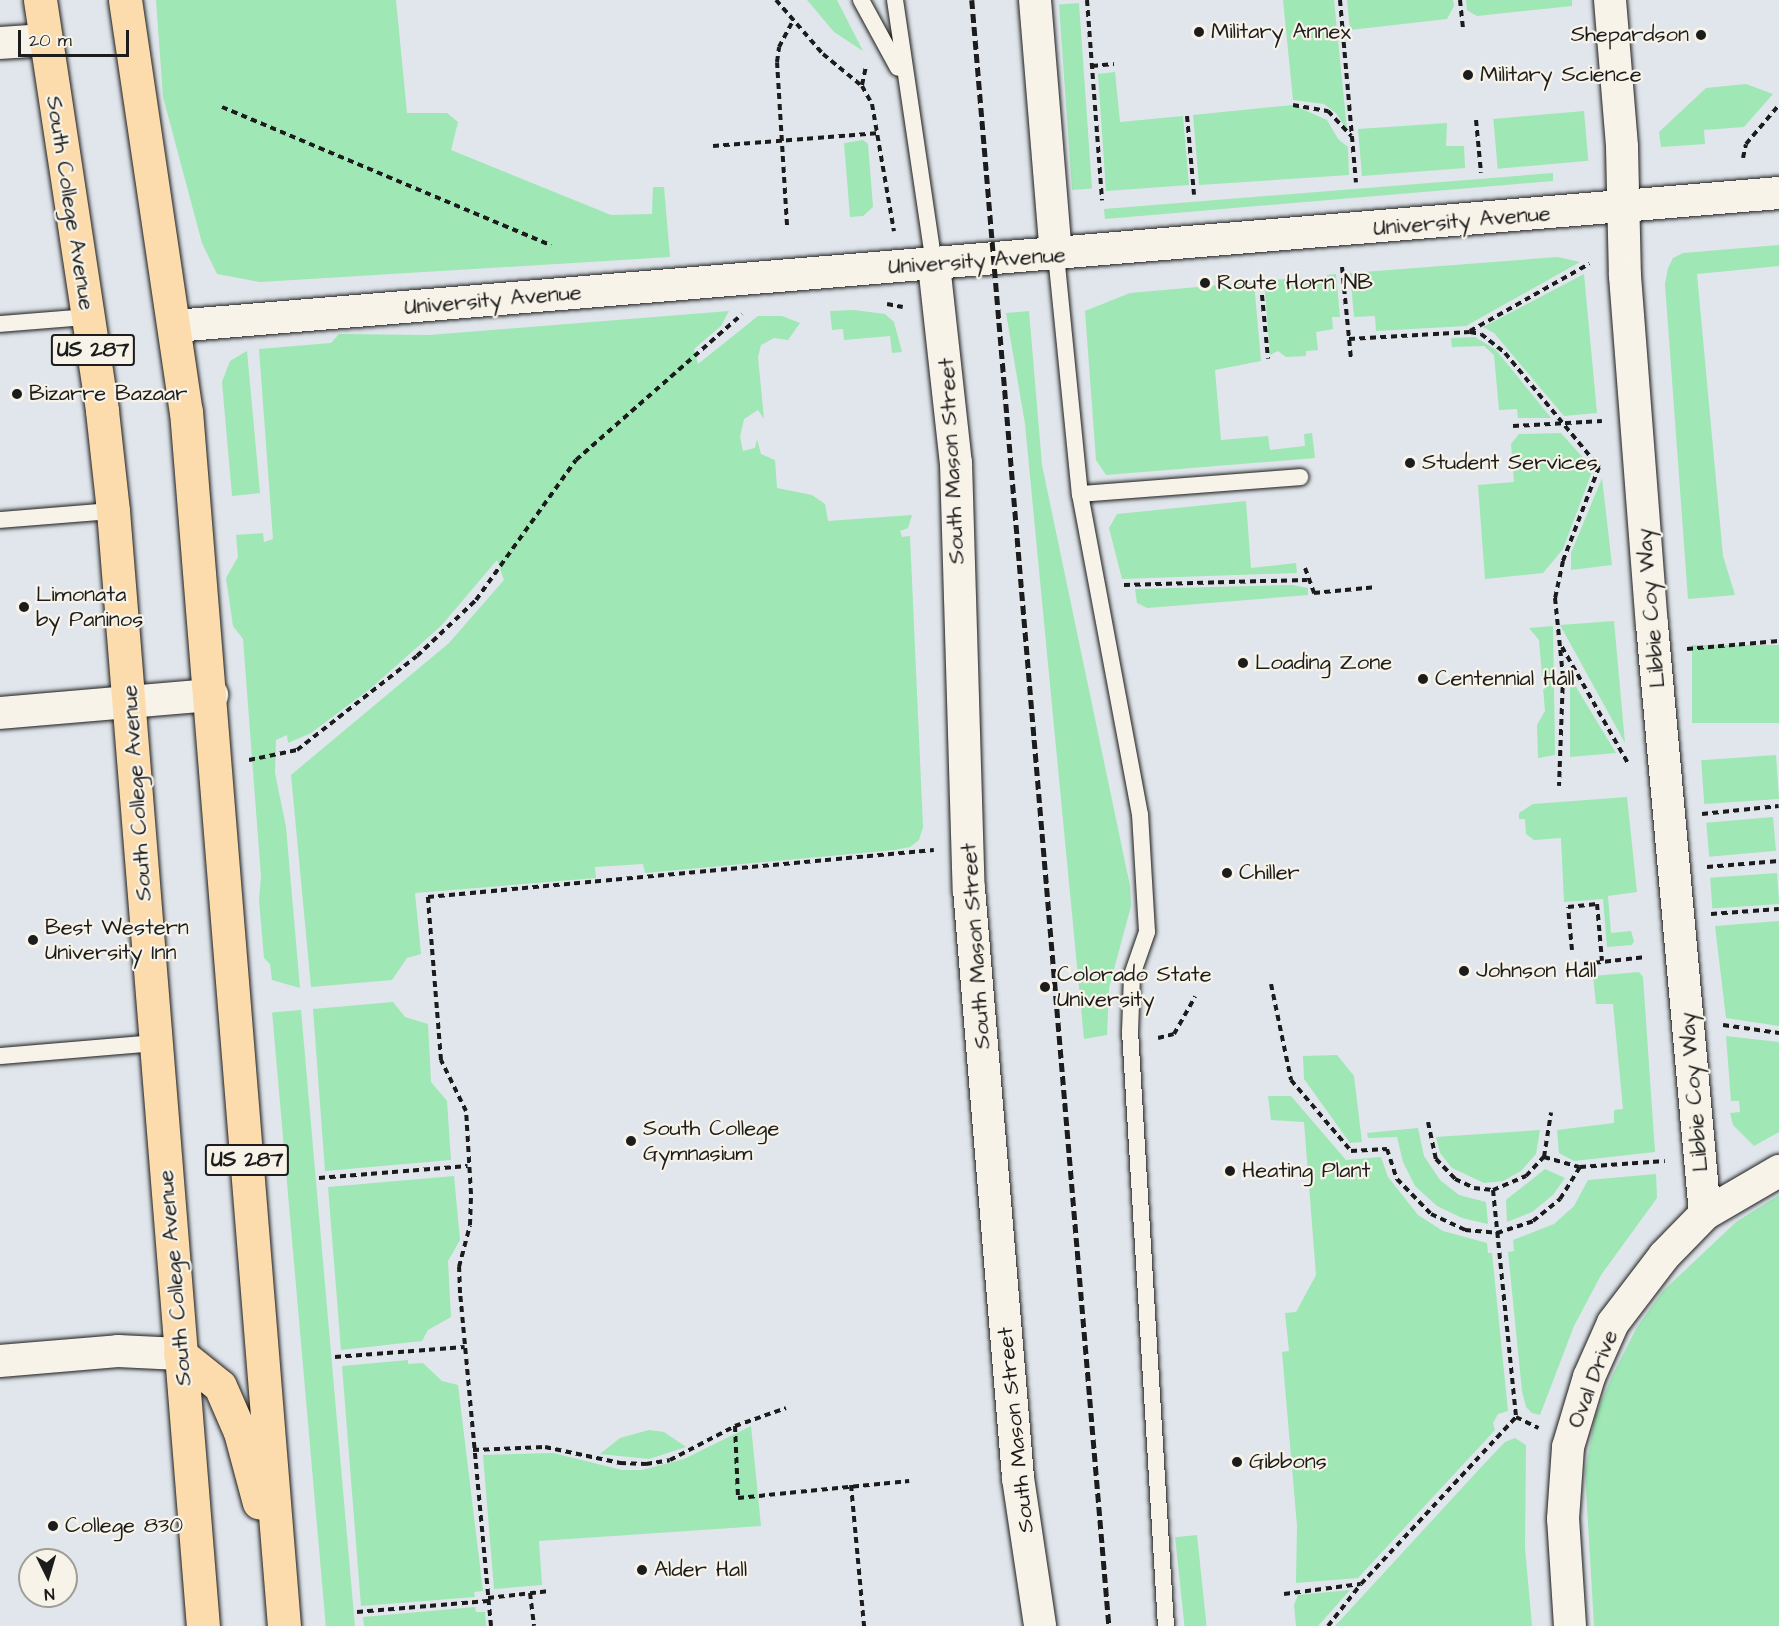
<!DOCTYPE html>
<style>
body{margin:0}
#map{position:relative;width:1779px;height:1626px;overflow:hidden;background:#e0e6ec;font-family:"Architects Daughter",sans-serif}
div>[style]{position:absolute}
.green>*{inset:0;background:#9fe7b5;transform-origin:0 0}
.path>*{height:4px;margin-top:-2px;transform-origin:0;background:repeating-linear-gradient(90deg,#1c1c1c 0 6px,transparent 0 10.5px)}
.roads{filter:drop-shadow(0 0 2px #1c1c1c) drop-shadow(0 0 2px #1c1c1c)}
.service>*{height:16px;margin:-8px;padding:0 8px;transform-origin:8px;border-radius:8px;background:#f7f3e8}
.minor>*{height:32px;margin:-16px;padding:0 16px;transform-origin:16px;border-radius:16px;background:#f7f3e8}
.trunk>*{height:33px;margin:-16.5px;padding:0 16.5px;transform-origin:16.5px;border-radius:16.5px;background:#fcdcac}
.rail>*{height:4.5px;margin-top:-2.25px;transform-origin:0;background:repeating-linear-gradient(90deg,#1c1c1c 0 9px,transparent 0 13.5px)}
.dots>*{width:16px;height:16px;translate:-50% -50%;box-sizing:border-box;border:3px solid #f7f3e8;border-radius:50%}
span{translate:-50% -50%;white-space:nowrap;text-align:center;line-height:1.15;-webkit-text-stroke:4.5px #f7f3e8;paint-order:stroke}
.shield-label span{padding:2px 4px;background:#f7f3e8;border:2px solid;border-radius:4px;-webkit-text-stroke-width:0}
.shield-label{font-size:21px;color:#1c1c1c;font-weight:700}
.poi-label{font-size:22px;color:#1c1c1c}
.left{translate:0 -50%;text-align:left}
.right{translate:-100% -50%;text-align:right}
.street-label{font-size:22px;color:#1c1c1c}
.north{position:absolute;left:18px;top:1548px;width:60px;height:60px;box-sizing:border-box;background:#f7f3e8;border:2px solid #9f9d96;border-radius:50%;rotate:175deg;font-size:16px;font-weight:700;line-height:24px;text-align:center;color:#1c1c1c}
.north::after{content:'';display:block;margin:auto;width:21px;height:27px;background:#1c1c1c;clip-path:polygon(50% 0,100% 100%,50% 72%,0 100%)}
.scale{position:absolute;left:18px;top:30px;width:111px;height:27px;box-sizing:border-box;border:3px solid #1c1c1c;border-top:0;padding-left:8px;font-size:18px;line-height:21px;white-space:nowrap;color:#1c1c1c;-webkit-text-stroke:4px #f7f3e8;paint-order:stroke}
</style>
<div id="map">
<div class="green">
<div style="clip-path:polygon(156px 0,396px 0,407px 113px,447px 113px,458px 122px,451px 150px,611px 215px,652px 214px,653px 187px,664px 187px,670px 257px,260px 282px,217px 274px,202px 243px,163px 97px)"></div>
<div style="clip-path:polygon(807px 0,837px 0,863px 51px,834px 32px)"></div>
<div style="clip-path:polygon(1283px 0,1334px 0,1347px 130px,1336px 113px,1324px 104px,1293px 100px)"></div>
<div style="clip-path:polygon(1347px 0,1453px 0,1454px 6px,1447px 19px,1350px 30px)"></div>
<div style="clip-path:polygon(1466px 0,1572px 0,1572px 6px,1477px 16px,1467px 10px)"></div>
<div style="left:1079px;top:3px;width:186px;height:20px;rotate:86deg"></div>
<div style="clip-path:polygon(1115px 72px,1120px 122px,1183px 116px,1189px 185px,1106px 191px,1098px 74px)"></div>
<div style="clip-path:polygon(1746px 84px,1773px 94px,1744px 127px,1704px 130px,1705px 144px,1661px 147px,1659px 132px,1706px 88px)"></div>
<div style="clip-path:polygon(1293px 105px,1327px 120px,1338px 139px,1348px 147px,1349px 175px,1199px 185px,1193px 115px)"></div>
<div style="left:1584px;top:111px;width:50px;height:91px;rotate:85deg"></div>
<div style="clip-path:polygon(1447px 123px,1446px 146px,1464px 146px,1465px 168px,1362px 176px,1358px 129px)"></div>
<div style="clip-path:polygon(863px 140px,868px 144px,873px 207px,863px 216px,850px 217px,844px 143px)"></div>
<div style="clip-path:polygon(1553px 173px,1553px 181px,1105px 219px,1104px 209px)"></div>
<div style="clip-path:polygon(1779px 245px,1779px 266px,1697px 274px,1723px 556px,1735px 595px,1688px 599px,1665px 284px,1668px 268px,1673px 258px,1683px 253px)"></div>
<div style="clip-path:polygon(1558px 257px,1580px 262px,1466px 326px,1376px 331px,1375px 316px,1354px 317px,1350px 273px)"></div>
<div style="clip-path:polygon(1336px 274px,1340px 317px,1332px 317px,1333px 329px,1316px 332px,1318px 350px,1306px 351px,1306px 356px,1286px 357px,1278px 351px,1270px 355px,1264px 280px,1327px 278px,1327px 275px)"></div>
<div style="clip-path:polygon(1584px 274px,1597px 413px,1564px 416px,1494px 333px,1483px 327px)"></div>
<div style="clip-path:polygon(1254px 282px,1261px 361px,1215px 370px,1221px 440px,1268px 436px,1270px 450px,1305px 446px,1304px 434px,1312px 433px,1315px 458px,1106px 475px,1096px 460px,1085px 311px,1130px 293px)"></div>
<div style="clip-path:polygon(854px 310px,885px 314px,894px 322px,902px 352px,892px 353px,890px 336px,844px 340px,843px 329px,832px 330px,830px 311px)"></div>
<div style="clip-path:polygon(729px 311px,721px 326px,694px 349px,698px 364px,758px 316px,782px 316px,800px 323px,788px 340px,774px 338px,761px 345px,758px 357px,764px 419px,758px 410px,744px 419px,740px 437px,743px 451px,755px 448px,757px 439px,761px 454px,775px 460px,777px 488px,812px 495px,825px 504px,828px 521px,912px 515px,908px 528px,900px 531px,902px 537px,910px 536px,923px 827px,919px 840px,910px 847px,894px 850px,645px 873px,643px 864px,595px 867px,596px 878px,415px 893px,421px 954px,407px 958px,392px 980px,311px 987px,291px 775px,449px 643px,504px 580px,497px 560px,441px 626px,371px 688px,311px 733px,288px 743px,287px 735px,276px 740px,275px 773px,286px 827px,300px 988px,272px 980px,270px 964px,264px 958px,259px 900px,261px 877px,243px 639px,233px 626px,226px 578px,238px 557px,236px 535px,263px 533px,264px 542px,273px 539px,259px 349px,331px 343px,339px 334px,429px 335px)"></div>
<div style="clip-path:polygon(1029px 311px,1042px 465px,1130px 886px,1131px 906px,1109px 988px,1107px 1035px,1084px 1039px,1025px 424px,1006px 313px)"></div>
<div style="clip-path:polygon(1475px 337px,1496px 350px,1551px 418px,1518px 418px,1517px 409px,1499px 410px,1494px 355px,1484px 346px,1452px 347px,1451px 338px)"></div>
<div style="clip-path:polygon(247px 351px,260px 493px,232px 496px,222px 382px,230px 361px)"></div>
<div style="clip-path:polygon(1561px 433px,1593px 469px,1563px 549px,1543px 573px,1485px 579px,1478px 485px,1514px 482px,1511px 444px,1519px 434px)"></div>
<div style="clip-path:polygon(1602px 478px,1612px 565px,1571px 570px,1571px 553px)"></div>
<div style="clip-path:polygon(1246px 501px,1251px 568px,1296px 563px,1297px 573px,1122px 579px,1109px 528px,1117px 514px)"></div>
<div style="clip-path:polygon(1292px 585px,1308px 588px,1308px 595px,1147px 608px,1137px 603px,1135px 589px)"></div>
<div style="clip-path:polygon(1614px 621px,1625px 743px,1560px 625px)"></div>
<div style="clip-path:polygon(1553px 626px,1555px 755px,1538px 758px,1537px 725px,1545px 711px,1539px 640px,1529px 628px)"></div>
<div style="left:1779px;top:645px;width:78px;height:87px;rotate:90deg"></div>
<div style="clip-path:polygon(1570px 677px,1616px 753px,1570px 757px)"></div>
<div style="left:1776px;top:755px;width:44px;height:75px;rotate:86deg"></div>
<div style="clip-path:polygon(1627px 797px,1637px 892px,1608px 896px,1611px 933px,1631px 931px,1634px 941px,1632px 945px,1607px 947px,1603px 899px,1564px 902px,1561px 838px,1534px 840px,1526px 834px,1525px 819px,1519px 819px,1519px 813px,1533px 804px)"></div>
<div style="left:1773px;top:817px;width:34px;height:67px;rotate:85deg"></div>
<div style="left:1777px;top:873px;width:31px;height:67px;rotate:86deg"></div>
<div style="clip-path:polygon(1779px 921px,1779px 1026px,1726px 1018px,1715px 926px)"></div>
<div style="clip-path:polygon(1639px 972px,1643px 977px,1655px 1152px,1574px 1161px,1559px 1153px,1557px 1130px,1614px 1123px,1614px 1110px,1623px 1109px,1613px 1004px,1596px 1004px,1593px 976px)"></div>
<div style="clip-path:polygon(393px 1002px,405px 1017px,428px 1024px,431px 1082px,447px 1101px,451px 1160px,325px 1171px,313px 1009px)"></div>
<div style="left:301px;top:1010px;width:618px;height:29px;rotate:85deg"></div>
<div style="clip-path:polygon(1726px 1036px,1779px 1042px,1779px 1132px,1754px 1146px,1733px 1125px,1730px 1113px,1740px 1112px,1739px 1101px,1731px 1101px)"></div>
<div style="clip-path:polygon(1337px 1055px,1354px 1076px,1362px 1142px,1350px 1143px,1304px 1079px,1303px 1056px)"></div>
<div style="clip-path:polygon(1268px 1096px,1291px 1096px,1346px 1160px,1381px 1157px,1388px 1177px,1418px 1215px,1443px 1231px,1487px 1243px,1488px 1253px,1492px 1253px,1508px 1411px,1498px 1414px,1493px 1423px,1495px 1430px,1358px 1578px,1296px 1583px,1297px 1526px,1282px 1352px,1289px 1351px,1285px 1313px,1296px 1312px,1316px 1275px,1304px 1122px,1271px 1120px)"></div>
<div style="clip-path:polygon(1418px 1128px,1424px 1156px,1440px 1180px,1459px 1195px,1486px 1202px,1488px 1224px,1462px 1218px,1437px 1206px,1415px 1186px,1403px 1162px,1397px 1137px,1368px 1138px,1367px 1133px)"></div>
<div style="clip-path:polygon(1540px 1130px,1536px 1154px,1521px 1171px,1503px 1181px,1484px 1183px,1452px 1168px,1440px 1153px,1436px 1137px)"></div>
<div style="clip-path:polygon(1545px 1169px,1565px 1178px,1553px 1195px,1532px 1212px,1507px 1222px,1506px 1200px)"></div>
<div style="clip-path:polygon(1656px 1174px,1657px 1198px,1601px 1275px,1574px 1326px,1540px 1415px,1532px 1413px,1526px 1407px,1522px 1391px,1508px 1252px,1514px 1251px,1513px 1240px,1554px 1224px,1574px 1206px,1588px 1180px)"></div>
<div style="clip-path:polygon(454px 1176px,460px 1240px,448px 1261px,451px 1317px,428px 1330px,422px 1341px,341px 1350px,328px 1187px)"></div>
<div style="clip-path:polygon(1779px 1195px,1779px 1626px,1594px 1626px,1585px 1472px,1595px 1417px,1612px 1376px,1637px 1327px,1663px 1291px,1736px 1222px)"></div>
<div style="clip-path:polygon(408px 1360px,408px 1364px,423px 1363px,442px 1381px,458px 1385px,483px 1591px,474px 1592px,475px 1597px,361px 1606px,342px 1366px)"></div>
<div style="clip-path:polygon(751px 1426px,761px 1526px,539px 1541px,542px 1585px,494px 1589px,483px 1455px,553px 1453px,622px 1470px,642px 1470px,684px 1459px)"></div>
<div style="clip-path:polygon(649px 1430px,664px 1432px,686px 1447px,649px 1459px,600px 1454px,620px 1438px)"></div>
<div style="clip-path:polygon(1515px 1438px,1526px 1445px,1525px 1548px,1532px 1626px,1335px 1626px,1484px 1464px,1505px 1442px)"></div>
<div style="left:1197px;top:1535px;width:91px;height:22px;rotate:84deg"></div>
<div style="clip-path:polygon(1350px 1590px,1318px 1626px,1296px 1626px,1294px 1605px,1298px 1595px)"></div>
<div style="clip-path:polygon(475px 1607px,476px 1612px,485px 1612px,486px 1626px,364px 1626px,363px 1617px)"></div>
</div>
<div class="path">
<div style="left:776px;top:0;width:72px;rotate:49deg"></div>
<div style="left:823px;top:54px;width:50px;rotate:39.4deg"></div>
<div style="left:862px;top:86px;width:21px;rotate:61deg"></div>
<div style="left:872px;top:104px;width:129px;rotate:80.2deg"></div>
<div style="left:1087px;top:0;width:201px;rotate:85.7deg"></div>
<div style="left:1340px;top:0;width:183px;rotate:85deg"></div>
<div style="left:1460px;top:0;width:29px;rotate:84deg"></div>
<div style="left:1092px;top:66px;width:22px;rotate:-5deg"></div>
<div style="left:862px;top:85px;width:19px;rotate:-78deg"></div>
<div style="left:1293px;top:105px;width:36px;rotate:10deg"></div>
<div style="left:1328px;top:111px;width:34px;rotate:47deg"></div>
<div style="left:222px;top:107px;width:357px;rotate:22.8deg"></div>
<div style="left:1187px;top:116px;width:79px;rotate:84.9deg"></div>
<div style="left:1476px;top:120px;width:53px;rotate:84.6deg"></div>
<div style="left:713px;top:146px;width:167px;rotate:-4.5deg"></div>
<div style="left:1743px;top:158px;width:14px;rotate:-78deg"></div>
<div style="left:1746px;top:144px;width:51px;rotate:-49.8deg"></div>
<div style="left:787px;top:225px;width:163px;rotate:-93.5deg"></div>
<div style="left:777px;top:62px;width:15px;rotate:-82deg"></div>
<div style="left:779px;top:47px;width:27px;rotate:-62deg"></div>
<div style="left:1342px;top:267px;width:92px;rotate:84.4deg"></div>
<div style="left:1260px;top:274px;width:85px;rotate:84.6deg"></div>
<div style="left:887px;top:304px;width:16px;rotate:11deg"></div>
<div style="left:1470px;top:331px;width:137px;rotate:-29.4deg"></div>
<div style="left:1349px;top:339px;width:121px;rotate:-3.3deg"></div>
<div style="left:1470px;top:332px;width:11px;rotate:10deg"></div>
<div style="left:1481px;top:334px;width:31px;rotate:38deg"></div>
<div style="left:1505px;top:353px;width:148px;rotate:50.5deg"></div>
<div style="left:1599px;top:467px;width:101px;rotate:111deg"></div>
<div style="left:1563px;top:561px;width:38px;rotate:102deg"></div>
<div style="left:1555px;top:598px;width:79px;rotate:84.2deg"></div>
<div style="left:1563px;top:677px;width:109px;rotate:92.1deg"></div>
<div style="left:1513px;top:426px;width:89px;rotate:-3.2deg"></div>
<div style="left:1305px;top:568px;width:27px;rotate:70deg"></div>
<div style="left:1314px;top:593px;width:63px;rotate:-5.4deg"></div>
<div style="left:1124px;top:585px;width:183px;rotate:-1.6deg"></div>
<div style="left:1562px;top:647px;width:133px;rotate:60.4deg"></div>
<div style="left:1687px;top:649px;width:92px;rotate:-5deg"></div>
<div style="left:249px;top:760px;width:49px;rotate:-11.8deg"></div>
<div style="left:297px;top:750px;width:152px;rotate:-38.1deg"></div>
<div style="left:417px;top:656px;width:81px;rotate:-43.5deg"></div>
<div style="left:476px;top:600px;width:172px;rotate:-54.5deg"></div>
<div style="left:576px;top:460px;width:221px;rotate:-41.3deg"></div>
<div style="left:1702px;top:814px;width:77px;rotate:-5.9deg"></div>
<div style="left:1707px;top:867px;width:72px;rotate:-4.8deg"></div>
<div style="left:1711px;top:914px;width:68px;rotate:-4.2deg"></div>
<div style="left:1572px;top:950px;width:43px;rotate:-95.3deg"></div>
<div style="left:1568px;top:907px;width:29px;rotate:-6deg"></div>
<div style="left:1597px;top:904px;width:57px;rotate:85deg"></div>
<div style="left:1584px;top:964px;width:62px;rotate:-6.4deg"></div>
<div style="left:1271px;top:984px;width:98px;rotate:78.2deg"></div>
<div style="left:1291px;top:1080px;width:93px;rotate:49.8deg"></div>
<div style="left:1351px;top:1151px;width:36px;rotate:-3deg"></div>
<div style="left:1387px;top:1149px;width:32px;rotate:72deg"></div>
<div style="left:1397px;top:1179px;width:49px;rotate:45.8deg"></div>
<div style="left:1431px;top:1214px;width:38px;rotate:25deg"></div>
<div style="left:1465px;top:1230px;width:32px;rotate:5deg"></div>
<div style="left:1497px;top:1233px;width:38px;rotate:-18deg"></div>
<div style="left:1533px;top:1221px;width:35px;rotate:-39deg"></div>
<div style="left:1560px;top:1199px;width:38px;rotate:-58deg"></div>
<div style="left:1723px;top:1025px;width:57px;rotate:8.1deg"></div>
<div style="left:1158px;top:1038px;width:16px;rotate:-14deg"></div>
<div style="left:1174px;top:1034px;width:43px;rotate:-60.4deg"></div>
<div style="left:1428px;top:1122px;width:38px;rotate:78deg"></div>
<div style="left:1436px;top:1159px;width:28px;rotate:46deg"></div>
<div style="left:1455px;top:1179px;width:21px;rotate:25deg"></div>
<div style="left:1474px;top:1188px;width:19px;rotate:6deg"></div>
<div style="left:1493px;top:1190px;width:36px;rotate:-23deg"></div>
<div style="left:1526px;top:1176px;width:26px;rotate:-47deg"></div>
<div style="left:1544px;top:1157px;width:45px;rotate:-81deg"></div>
<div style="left:1544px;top:1157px;width:37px;rotate:16deg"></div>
<div style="left:1580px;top:1167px;width:85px;rotate:-4deg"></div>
<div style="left:319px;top:1178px;width:149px;rotate:-4.6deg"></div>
<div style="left:1493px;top:1190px;width:228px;rotate:84.2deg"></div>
<div style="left:1516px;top:1417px;width:25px;rotate:26deg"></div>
<div style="left:335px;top:1357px;width:130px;rotate:-4.4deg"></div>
<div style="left:735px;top:1426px;width:72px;rotate:87.6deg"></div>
<div style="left:738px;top:1498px;width:172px;rotate:-5.7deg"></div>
<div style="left:473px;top:1450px;width:72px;rotate:-2.4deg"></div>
<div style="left:545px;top:1447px;width:77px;rotate:12deg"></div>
<div style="left:620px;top:1463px;width:26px;rotate:2deg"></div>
<div style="left:646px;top:1464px;width:24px;rotate:-9deg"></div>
<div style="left:670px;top:1460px;width:73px;rotate:-27.6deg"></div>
<div style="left:735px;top:1426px;width:54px;rotate:-19.4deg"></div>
<div style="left:851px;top:1485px;width:142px;rotate:84.7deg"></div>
<div style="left:530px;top:1593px;width:33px;rotate:83deg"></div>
<div style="left:1284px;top:1594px;width:77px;rotate:-7.5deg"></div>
<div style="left:488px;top:1598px;width:62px;rotate:-6.4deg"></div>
<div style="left:357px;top:1612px;width:131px;rotate:-4.8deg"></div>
<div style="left:491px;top:1626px;width:334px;rotate:-95.3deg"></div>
<div style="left:460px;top:1293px;width:26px;rotate:-92deg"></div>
<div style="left:459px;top:1267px;width:43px;rotate:-75.3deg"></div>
<div style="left:470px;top:1225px;width:31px;rotate:-88deg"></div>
<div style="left:471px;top:1194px;width:83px;rotate:-93.4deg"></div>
<div style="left:466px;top:1111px;width:57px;rotate:-116.1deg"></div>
<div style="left:441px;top:1060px;width:164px;rotate:-94.6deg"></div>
<div style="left:428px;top:897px;width:508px;rotate:-5.31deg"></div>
<div style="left:1328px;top:1626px;width:53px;rotate:-51.8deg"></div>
<div style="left:1361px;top:1584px;width:228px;rotate:-47.1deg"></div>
</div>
<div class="roads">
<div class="service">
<div style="left:861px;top:0;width:77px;rotate:61.4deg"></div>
<div style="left:895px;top:0;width:268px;rotate:81.6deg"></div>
<div style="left:1056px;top:255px;width:240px;rotate:84.3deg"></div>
<div style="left:1080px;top:494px;width:326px;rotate:79.4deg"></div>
<div style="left:1140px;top:814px;width:118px;rotate:86.6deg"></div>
<div style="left:1147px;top:932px;width:46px;rotate:109.2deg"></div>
<div style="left:1132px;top:975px;width:56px;rotate:92deg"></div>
<div style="left:1130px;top:1031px;width:596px;rotate:86.54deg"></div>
<div style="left:0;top:324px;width:87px;rotate:-4.6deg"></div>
<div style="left:1080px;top:494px;width:221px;rotate:-4.4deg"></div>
<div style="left:0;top:520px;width:113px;rotate:-4.6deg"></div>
<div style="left:0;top:1056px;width:157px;rotate:-4.8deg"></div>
</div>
<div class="minor">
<div style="left:1035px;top:0;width:256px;rotate:85.3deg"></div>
<div style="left:1610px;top:0;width:147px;rotate:85.3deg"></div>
<div style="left:1622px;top:147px;width:129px;rotate:88.7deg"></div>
<div style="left:1625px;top:276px;width:350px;rotate:85.6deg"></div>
<div style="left:1652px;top:625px;width:591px;rotate:84.86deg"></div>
<div style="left:0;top:43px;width:45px;rotate:-3.8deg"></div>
<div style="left:934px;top:265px;width:199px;rotate:83.7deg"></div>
<div style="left:956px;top:463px;width:426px;rotate:88.3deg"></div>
<div style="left:969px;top:889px;width:591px;rotate:85.24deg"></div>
<div style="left:1018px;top:1478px;width:150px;rotate:81.5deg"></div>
<div style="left:175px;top:326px;width:1610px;rotate:-4.74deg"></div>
<div style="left:0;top:713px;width:213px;rotate:-4.9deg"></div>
<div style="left:0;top:1361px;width:118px;rotate:-4.8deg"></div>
<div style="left:118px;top:1351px;width:62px;rotate:2.8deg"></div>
<div style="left:1570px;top:1626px;width:107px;rotate:-93.7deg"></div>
<div style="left:1563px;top:1519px;width:72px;rotate:-86deg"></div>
<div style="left:1568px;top:1447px;width:73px;rotate:-73.3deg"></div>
<div style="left:1589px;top:1377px;width:59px;rotate:-66deg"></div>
<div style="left:1613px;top:1323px;width:84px;rotate:-52.7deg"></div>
<div style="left:1664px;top:1256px;width:59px;rotate:-45.7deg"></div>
<div style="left:1705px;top:1214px;width:86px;rotate:-30.2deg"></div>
</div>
<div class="trunk">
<div style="left:40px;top:0;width:416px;rotate:81.4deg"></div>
<div style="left:102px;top:411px;width:101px;rotate:83.7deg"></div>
<div style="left:113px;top:511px;width:1119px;rotate:85.39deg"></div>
<div style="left:125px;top:0;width:416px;rotate:81.6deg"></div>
<div style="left:186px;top:411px;width:1219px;rotate:85.39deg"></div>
<div style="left:180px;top:1354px;width:51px;rotate:38.7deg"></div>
<div style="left:220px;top:1386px;width:50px;rotate:66.5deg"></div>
<div style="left:240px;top:1432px;width:73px;rotate:75deg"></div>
</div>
</div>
<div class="rail">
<div style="left:972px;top:0;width:1632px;rotate:85.18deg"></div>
</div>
<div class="dots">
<div style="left:1199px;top:32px;background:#1c1c1c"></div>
<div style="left:1701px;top:35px;background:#1c1c1c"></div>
<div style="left:1468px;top:75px;background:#1c1c1c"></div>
<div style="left:1205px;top:283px;background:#1c1c1c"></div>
<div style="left:17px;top:394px;background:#1c1c1c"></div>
<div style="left:1410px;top:463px;background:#1c1c1c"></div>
<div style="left:24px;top:607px;background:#1c1c1c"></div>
<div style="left:1243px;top:663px;background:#1c1c1c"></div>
<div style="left:1423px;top:679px;background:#1c1c1c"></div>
<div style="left:1227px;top:873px;background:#1c1c1c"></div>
<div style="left:33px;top:940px;background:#1c1c1c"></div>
<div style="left:1464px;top:971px;background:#1c1c1c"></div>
<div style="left:1045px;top:987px;background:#1c1c1c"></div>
<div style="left:631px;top:1141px;background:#1c1c1c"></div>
<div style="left:1230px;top:1171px;background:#1c1c1c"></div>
<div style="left:1237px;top:1462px;background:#1c1c1c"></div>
<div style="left:53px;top:1526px;background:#1c1c1c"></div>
<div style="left:642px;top:1570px;background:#1c1c1c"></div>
</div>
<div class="shield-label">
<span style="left:93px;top:350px">US 287</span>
<span style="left:247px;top:1160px">US 287</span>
</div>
<div class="poi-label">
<span class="left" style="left:1211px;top:32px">Military Annex</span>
<span class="right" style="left:1689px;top:35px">Shepardson</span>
<span class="left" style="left:1480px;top:75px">Military Science</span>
<span class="left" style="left:1217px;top:283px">Route Horn NB</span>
<span class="left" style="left:29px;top:394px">Bizarre Bazaar</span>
<span class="left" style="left:1422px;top:463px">Student Services</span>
<span class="left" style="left:36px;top:607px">Limonata<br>by Paninos</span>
<span class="left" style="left:1255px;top:663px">Loading Zone</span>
<span class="left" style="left:1435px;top:679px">Centennial Hall</span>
<span class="left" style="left:1239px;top:873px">Chiller</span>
<span class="left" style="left:45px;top:940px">Best Western<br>University Inn</span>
<span class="left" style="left:1476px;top:971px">Johnson Hall</span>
<span class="left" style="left:1057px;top:987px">Colorado State<br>University</span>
<span class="left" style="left:643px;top:1141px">South College<br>Gymnasium</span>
<span class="left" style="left:1242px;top:1171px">Heating Plant</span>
<span class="left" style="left:1249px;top:1462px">Gibbons</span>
<span class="left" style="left:65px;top:1526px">College 830</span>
<span class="left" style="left:654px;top:1570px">Alder Hall</span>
</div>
<div class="street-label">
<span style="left:70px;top:203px;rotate:81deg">South College Avenue</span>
<span style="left:1462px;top:221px;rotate:-5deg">University Avenue</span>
<span style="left:977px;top:261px;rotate:-4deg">University Avenue</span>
<span style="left:493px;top:300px;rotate:-5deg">University Avenue</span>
<span style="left:952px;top:461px;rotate:-93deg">South Mason Street</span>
<span style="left:1651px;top:608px;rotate:-95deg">Libbie Coy Way</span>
<span style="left:137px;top:793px;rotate:-94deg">South College Avenue</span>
<span style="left:976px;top:946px;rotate:-94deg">South Mason Street</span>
<span style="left:1694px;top:1092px;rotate:-95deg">Libbie Coy Way</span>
<span style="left:175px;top:1278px;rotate:-95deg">South College Avenue</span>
<span style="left:1593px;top:1379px;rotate:-69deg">Oval Drive</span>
<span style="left:1016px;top:1430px;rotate:-96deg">South Mason Street</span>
</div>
<div class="north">N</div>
<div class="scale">20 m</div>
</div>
